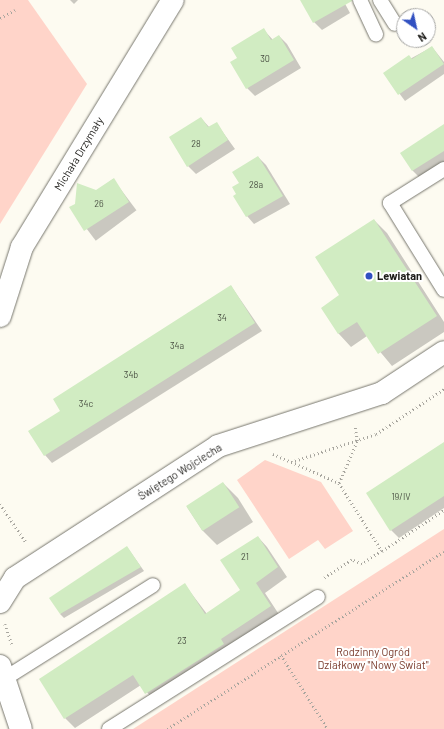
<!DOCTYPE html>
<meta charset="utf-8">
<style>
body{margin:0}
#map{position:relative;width:444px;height:729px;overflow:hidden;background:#fdfbf1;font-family:Barlow,sans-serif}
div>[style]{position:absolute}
.green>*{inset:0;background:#ffd4c9}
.shadow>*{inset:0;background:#0003;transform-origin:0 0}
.building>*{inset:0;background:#d1ecc2;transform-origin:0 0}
.path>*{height:2.5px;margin-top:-1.25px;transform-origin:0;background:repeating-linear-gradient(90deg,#a7a59e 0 1px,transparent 0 4px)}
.roads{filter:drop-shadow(0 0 1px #78776e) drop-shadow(0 0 1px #78776e)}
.lane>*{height:14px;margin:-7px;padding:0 7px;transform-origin:7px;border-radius:7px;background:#fff}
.street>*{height:22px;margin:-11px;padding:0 11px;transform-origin:11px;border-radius:11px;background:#fff}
.dots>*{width:11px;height:11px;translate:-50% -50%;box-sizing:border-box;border:2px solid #fff;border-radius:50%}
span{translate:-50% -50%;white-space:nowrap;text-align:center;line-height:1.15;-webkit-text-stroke:4px #fff;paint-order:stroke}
.number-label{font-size:9px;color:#4b5144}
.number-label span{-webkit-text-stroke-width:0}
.street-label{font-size:11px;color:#1e1d1a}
.poi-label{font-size:11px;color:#1e1d1a;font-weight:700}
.left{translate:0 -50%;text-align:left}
.park-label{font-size:11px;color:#793a2b}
.north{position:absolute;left:396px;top:8px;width:40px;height:40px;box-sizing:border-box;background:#fff;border:1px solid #a5a5a3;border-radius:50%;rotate:146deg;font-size:11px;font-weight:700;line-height:16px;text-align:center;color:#1e1d1a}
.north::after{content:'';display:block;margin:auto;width:14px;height:18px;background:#3150c1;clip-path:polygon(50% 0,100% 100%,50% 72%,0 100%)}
</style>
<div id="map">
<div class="green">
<div style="clip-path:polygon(0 0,28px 0,87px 84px,0 224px)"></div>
<div style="clip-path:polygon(265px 460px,321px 482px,353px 531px,325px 549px,318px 540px,289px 559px,237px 480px)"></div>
<div style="clip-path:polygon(444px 529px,444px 729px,133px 729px)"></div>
</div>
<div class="shadow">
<div style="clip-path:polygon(70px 0,78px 0,74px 4px)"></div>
<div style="clip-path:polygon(301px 0,343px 0,350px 13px,322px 30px,314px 22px)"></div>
<div style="clip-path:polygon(264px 30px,273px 40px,279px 36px,287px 44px,301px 68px,255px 96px,247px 88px)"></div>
<div style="clip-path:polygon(432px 47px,444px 62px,444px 74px,405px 101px,384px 73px)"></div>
<div style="clip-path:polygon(201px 118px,210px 128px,217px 124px,235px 149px,196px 174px,188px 166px)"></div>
<div style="clip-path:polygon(444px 126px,444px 169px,423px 181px,413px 171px,402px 153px)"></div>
<div style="clip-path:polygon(258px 157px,266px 165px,290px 204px,254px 224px,247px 216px,238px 194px)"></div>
<div style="left:113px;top:179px;width:39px;height:51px;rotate:53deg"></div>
<div style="clip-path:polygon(374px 220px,387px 233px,444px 322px,444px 332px,392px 366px,367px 336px,351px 347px,339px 334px,322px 308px,341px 295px)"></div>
<div style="clip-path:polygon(231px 286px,262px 331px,52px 463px,45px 455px,62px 411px)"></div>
<div style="clip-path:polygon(444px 443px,444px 508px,399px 538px,391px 530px)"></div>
<div style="clip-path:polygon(223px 483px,238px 498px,253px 522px,217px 545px,202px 530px,187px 507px)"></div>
<div style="clip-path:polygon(258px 537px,267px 547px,287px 577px,265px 593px,280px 616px,156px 703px,141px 685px,75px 728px,65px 718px,185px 585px,207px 614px,242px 591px)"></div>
<div style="clip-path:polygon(127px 547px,144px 571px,64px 618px,60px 614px)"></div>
</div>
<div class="building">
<div style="clip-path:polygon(300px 0,352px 0,352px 1px,313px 23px)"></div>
<div style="clip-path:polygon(264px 28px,271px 40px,279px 35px,294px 60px,246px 89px,230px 62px,237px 58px,231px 48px)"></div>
<div style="clip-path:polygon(432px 46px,444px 64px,398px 95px,383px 73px,409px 55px,412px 59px)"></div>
<div style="clip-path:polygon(201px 117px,208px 127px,217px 122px,228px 140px,187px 167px,169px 137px)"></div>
<div style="clip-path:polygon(444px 124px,444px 151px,412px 171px,400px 153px)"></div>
<div style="clip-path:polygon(258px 156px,283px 196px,246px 217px,233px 196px,236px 194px,232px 187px,239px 183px,232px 172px)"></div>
<div style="clip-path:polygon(114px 178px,129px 202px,84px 231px,69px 207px,75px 204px,77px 183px,96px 190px)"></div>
<div style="clip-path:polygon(374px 219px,437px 316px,378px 354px,357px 322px,338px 334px,321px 308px,339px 295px,315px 257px)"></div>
<div style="clip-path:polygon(231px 285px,255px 323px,44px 456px,28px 431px,60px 411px,53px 399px)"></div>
<div style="clip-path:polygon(444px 442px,444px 496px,390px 531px,366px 493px)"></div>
<div style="left:223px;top:482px;width:30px;height:44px;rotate:57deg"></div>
<div style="clip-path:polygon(258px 536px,278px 567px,256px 583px,271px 606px,221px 639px,224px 644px,145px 694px,133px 675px,64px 719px,39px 679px,185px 583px,205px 614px,240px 590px,220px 560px)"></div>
<div style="clip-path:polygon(127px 546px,141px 567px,60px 614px,49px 598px)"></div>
</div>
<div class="path">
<div style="left:0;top:18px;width:17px;rotate:-28deg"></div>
<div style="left:273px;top:454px;width:72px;rotate:23.7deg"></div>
<div style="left:339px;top:483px;width:80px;rotate:57.7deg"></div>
<div style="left:382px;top:551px;width:24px;rotate:147deg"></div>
<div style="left:362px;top:564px;width:11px;rotate:-158deg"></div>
<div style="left:352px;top:560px;width:33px;rotate:147deg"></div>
<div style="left:291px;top:462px;width:89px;rotate:-18.2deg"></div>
<div style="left:376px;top:434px;width:82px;rotate:-33.5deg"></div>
<div style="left:339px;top:483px;width:46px;rotate:-66.8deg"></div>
<div style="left:357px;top:441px;width:15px;rotate:-98deg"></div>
<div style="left:0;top:504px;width:46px;rotate:55.6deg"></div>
<div style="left:382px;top:551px;width:74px;rotate:-33.5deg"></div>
<div style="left:5px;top:624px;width:21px;rotate:71deg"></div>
<div style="left:281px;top:655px;width:88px;rotate:57.6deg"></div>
<div style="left:167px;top:729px;width:329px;rotate:-32.7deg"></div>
</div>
<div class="roads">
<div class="lane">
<div style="left:360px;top:0;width:38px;rotate:65deg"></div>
<div style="left:380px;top:0;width:28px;rotate:58deg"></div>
<div style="left:444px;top:169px;width:64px;rotate:147.8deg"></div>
<div style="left:390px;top:203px;width:102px;rotate:58.2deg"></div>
<div style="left:4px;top:679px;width:176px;rotate:-32.2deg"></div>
<div style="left:109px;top:729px;width:247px;rotate:-32.3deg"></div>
</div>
<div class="street">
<div style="left:0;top:316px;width:72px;rotate:-72.3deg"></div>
<div style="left:22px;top:247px;width:289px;rotate:-58.6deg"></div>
<div style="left:0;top:602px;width:28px;rotate:-58deg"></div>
<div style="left:15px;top:578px;width:242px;rotate:-33deg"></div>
<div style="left:218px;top:446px;width:172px;rotate:-17.9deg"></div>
<div style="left:382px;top:393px;width:74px;rotate:-33.5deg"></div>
<div style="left:0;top:666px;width:66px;rotate:71.6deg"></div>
</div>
</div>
<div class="dots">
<div style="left:369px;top:276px;background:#3150c1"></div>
</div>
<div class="number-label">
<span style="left:265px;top:59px">30</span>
<span style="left:196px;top:144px">28</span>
<span style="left:256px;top:185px">28a</span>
<span style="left:99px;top:204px">26</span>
<span style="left:222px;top:318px">34</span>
<span style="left:177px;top:346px">34a</span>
<span style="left:131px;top:375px">34b</span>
<span style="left:86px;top:404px">34c</span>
<span style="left:401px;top:497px">19/IV</span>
<span style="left:245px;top:557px">21</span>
<span style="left:182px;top:641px">23</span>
</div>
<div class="street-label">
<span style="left:79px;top:154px;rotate:-59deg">Michała Drzymały</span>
<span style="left:180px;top:472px;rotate:-32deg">Świętego Wojciecha</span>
</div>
<div class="poi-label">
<span class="left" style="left:377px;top:276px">Lewiatan</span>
</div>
<div class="park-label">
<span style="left:373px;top:659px">Rodzinny Ogród<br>Działkowy "Nowy Świat"</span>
</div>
<div class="north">N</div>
</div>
